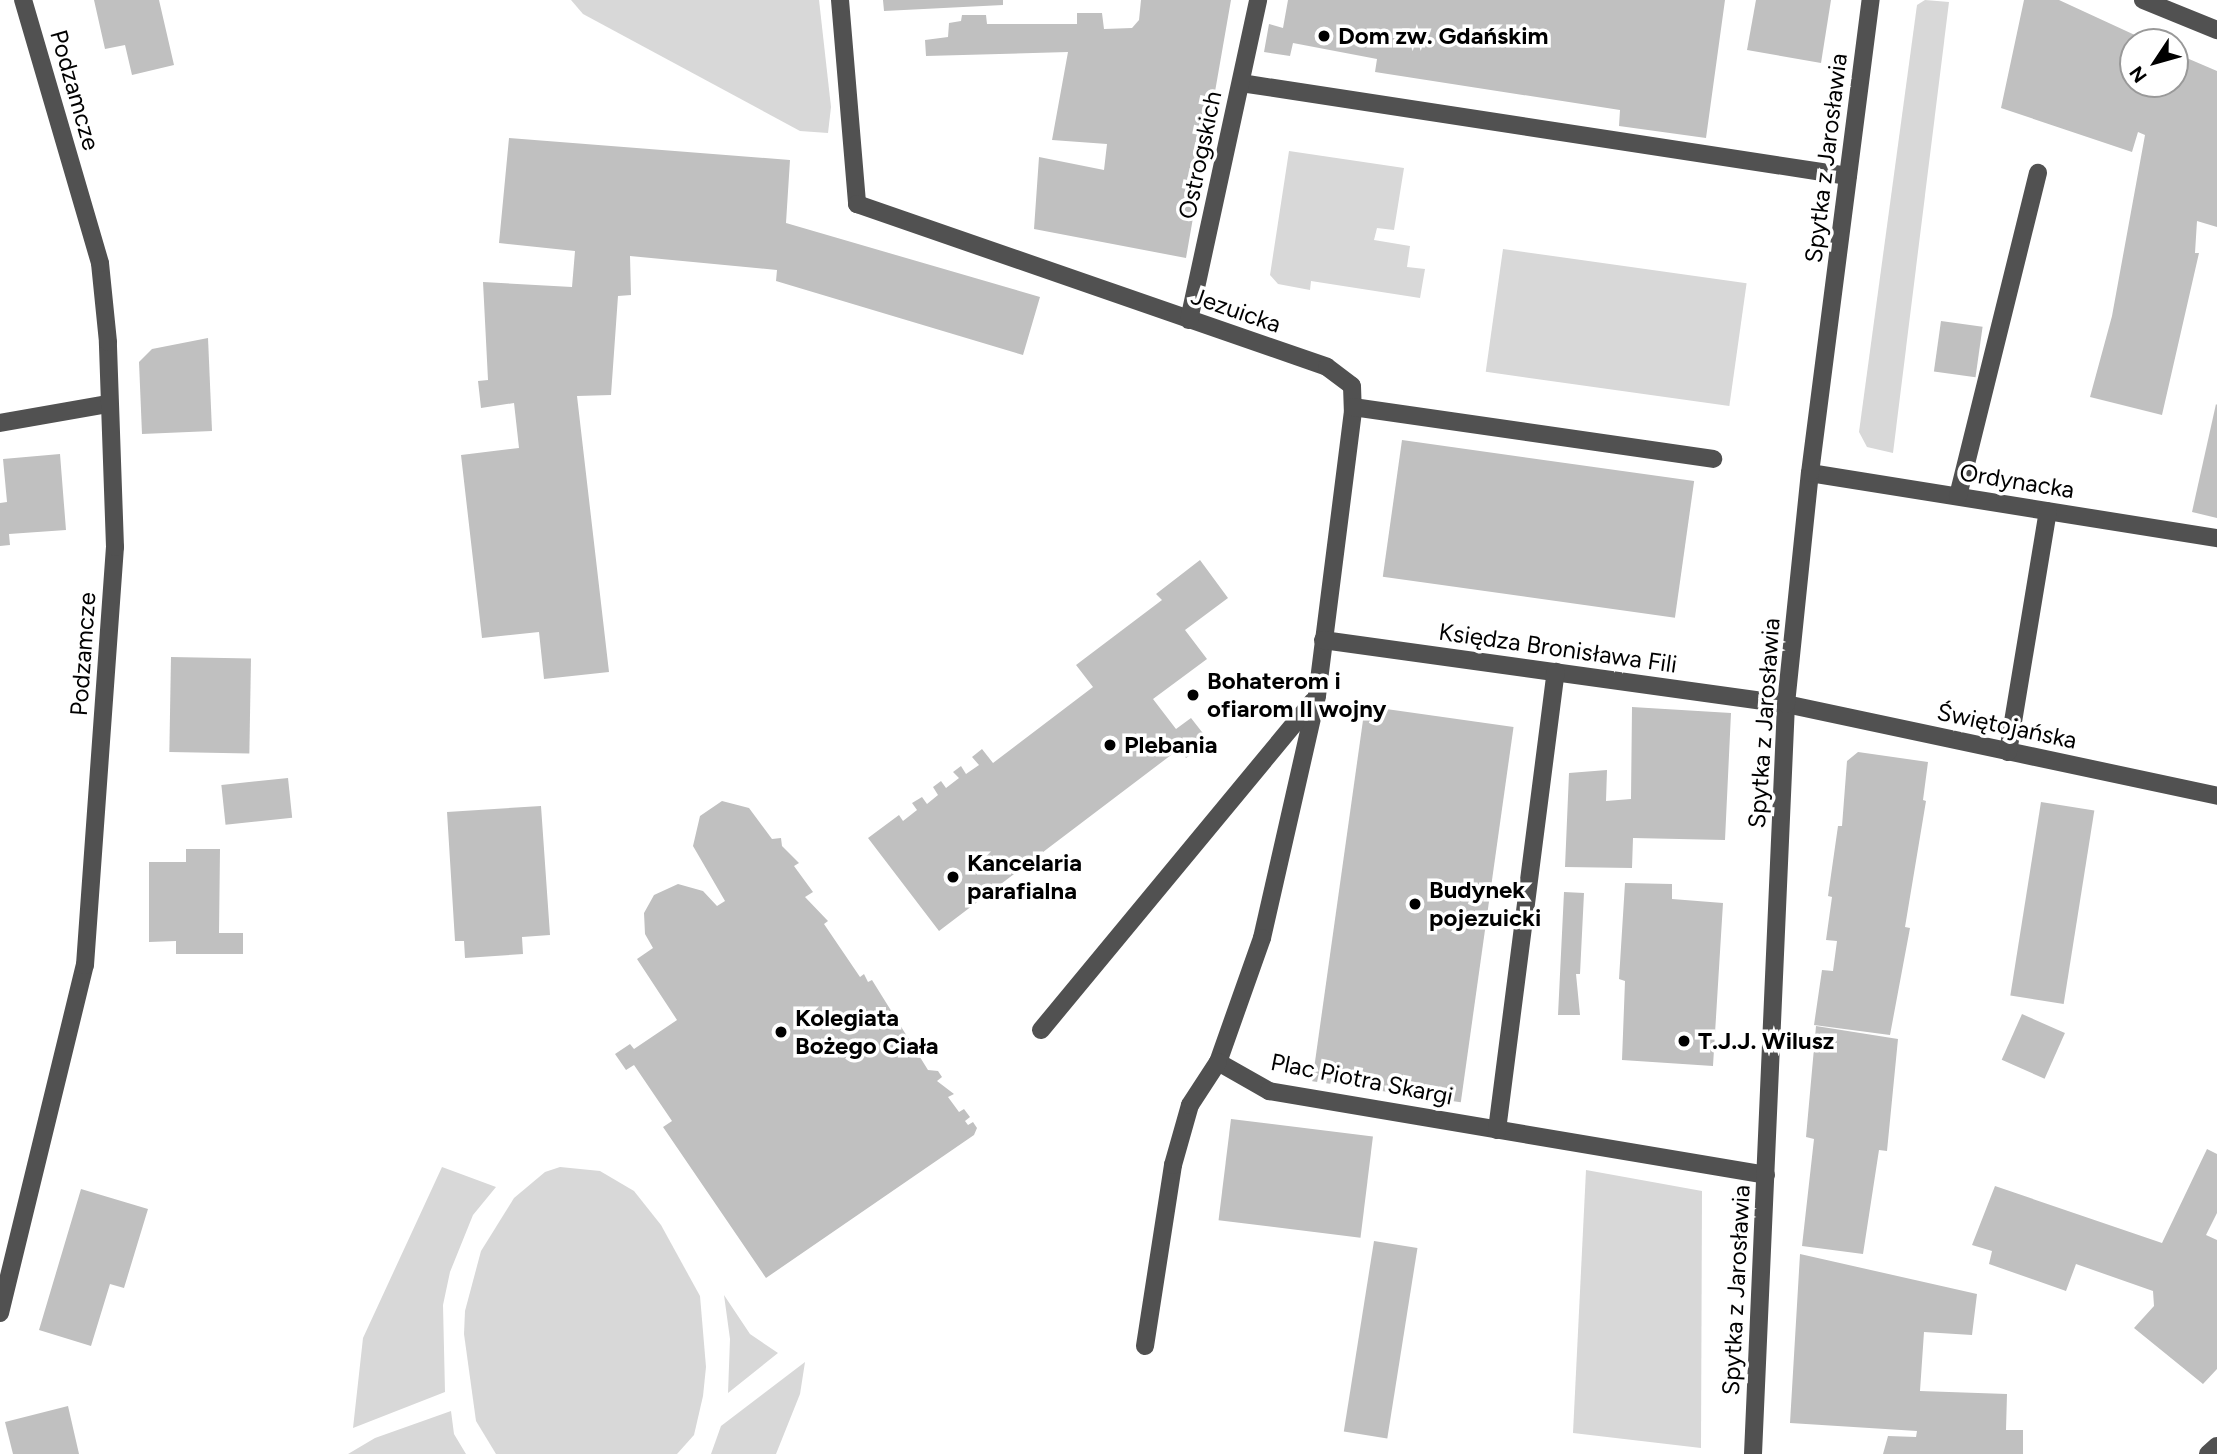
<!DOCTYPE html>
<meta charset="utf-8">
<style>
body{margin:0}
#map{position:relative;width:2217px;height:1454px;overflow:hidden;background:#fff;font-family:Figtree,sans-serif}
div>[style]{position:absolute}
.green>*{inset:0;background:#d8d8d8;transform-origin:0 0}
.building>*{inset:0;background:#c0c0c0;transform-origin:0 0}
.minor>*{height:18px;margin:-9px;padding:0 9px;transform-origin:9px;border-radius:9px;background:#515151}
.dots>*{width:19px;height:19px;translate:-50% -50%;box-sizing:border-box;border:4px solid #fff;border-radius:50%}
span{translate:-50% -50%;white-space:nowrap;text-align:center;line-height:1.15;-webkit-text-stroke:7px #fff;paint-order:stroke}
.poi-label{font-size:24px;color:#000;font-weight:700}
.left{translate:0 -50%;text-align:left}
.street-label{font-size:24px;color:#000}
.north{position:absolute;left:2119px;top:28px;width:70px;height:70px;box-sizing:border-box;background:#fff;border:2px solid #999;border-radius:50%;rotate:234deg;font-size:19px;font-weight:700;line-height:28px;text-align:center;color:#000}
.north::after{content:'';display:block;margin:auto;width:24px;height:32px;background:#000;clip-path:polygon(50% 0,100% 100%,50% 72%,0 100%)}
</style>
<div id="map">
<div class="green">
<div style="clip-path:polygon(571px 0,819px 0,831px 107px,828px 133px,800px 131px,583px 14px)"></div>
<div style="clip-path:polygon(1925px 0,1949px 2px,1893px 453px,1867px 447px,1859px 432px,1917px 5px)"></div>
<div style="clip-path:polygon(1289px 151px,1404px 168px,1394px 230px,1377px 228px,1374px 240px,1410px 246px,1407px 267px,1425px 269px,1420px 298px,1311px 281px,1310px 290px,1278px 284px,1270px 275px)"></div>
<div style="left:1503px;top:249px;width:246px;height:124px;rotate:8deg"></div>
<div style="clip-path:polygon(442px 1167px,496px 1187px,473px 1215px,450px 1272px,443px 1305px,445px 1392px,353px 1428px,363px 1338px)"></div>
<div style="clip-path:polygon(560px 1167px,600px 1171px,634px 1191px,661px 1225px,700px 1296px,706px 1367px,703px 1396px,694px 1435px,677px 1454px,496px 1454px,476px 1421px,464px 1334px,465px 1311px,481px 1251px,514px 1198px,545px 1172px)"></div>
<div style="clip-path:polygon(1586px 1170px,1702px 1191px,1701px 1448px,1573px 1433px)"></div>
<div style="clip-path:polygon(724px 1295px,750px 1334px,778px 1353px,728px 1393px,730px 1339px)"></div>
<div style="clip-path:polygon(805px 1362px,800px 1394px,776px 1454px,711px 1454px,721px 1426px)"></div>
<div style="clip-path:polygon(451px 1411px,454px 1434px,466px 1454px,348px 1454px,375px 1438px)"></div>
</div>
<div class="building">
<div style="clip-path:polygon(94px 0,159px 0,174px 65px,132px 75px,125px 45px,105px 49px)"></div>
<div style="clip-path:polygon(883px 0,1003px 0,1003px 5px,884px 11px)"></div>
<div style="clip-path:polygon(1141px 0,1231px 0,1186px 258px,1034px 229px,1039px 157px,1104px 170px,1107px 144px,1052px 140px,1068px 52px,926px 56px,925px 40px,948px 37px,949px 23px,961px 21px,962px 15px,986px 15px,987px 24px,1077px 24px,1077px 13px,1102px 13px,1104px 29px,1132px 28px,1139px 20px)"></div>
<div style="clip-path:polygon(1288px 0,1725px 0,1706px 138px,1619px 126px,1620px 110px,1375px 72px,1377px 59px,1293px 43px,1290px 56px,1264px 52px,1269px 24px,1283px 28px)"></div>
<div style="clip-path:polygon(1756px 0,1831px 0,1821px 63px,1747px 50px)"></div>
<div style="clip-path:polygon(2024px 0,2059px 0,2150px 42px,2133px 42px,2133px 84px,2175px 84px,2175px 53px,2217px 71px,2217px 227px,2197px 221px,2195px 253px,2199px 253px,2162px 415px,2090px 397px,2112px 316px,2145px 135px,2138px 132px,2132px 152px,2001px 108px)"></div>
<div style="clip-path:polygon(509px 138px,790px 160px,786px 223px,1040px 297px,1023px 355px,776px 281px,777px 270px,630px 256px,631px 295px,618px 296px,611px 395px,577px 396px,609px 672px,544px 679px,539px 632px,482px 638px,461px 455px,519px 448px,514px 403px,481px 408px,478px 381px,488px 380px,483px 282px,572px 287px,575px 251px,499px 243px)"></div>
<div style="left:1941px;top:321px;width:42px;height:51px;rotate:8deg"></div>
<div style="clip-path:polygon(208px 338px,212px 431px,142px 434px,139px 362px,152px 349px)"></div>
<div style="clip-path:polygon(2216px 404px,2217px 405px,2217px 518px,2192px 512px)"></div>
<div style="left:1402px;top:440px;width:295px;height:138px;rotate:8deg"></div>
<div style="clip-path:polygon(60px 454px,66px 530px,9px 534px,10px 545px,0 546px,0 503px,7px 502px,3px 459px)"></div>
<div style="clip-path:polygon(1200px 560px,1228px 598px,1185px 630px,1207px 659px,1153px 699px,1176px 729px,1191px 718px,1209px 741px,1186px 758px,1179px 749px,939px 931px,868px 838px,899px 815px,903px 821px,917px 810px,912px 803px,922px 797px,927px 804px,938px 795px,933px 787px,941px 781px,946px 788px,959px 778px,953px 772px,961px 766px,966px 774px,979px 765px,972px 757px,982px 749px,993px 763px,1093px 687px,1076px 665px,1162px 600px,1156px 594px)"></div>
<div style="left:171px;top:657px;width:80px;height:95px;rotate:1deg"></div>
<div style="left:1365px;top:706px;width:150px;height:379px;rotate:8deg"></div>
<div style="clip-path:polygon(1632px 707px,1731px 713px,1725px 840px,1633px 838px,1632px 868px,1565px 867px,1569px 773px,1607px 770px,1606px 801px,1631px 799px)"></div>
<div style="clip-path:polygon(1858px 752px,1928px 762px,1923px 800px,1926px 801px,1905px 927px,1910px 928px,1890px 1035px,1814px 1025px,1822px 970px,1833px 971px,1837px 941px,1826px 940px,1832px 897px,1828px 896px,1838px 826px,1842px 826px,1847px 761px)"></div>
<div style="left:288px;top:778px;width:40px;height:67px;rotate:84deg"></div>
<div style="clip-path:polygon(722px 801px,749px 808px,772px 839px,781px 838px,782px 846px,799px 863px,794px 866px,813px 892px,805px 897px,828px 921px,824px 924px,860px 977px,864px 974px,868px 982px,872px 980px,928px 1070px,938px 1071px,942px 1077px,937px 1081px,954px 1094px,948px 1097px,959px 1112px,964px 1109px,970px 1117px,965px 1121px,968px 1125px,973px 1122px,977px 1128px,974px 1135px,766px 1278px,663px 1127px,672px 1121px,634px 1065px,626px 1070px,615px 1054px,630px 1044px,634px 1049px,677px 1020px,637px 959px,653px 948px,645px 934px,644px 913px,654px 895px,678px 884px,703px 891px,717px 906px,725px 901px,693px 846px,700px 816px)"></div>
<div style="left:2041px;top:802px;width:54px;height:196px;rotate:9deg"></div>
<div style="clip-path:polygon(541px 806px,550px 935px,522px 937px,523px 954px,465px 958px,464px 941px,455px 941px,447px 812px)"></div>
<div style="clip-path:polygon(186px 849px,220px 849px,219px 933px,243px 933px,243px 954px,176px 954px,176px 941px,149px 942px,149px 862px,186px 862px)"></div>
<div style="clip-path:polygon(1625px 883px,1672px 884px,1672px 899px,1723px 903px,1713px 1066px,1622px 1060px,1625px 981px,1619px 979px)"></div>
<div style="clip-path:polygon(1564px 892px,1584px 893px,1580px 974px,1576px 974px,1580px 1015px,1558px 1015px)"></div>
<div style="left:2022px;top:1014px;width:47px;height:50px;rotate:24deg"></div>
<div style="clip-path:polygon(1816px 1026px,1898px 1039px,1887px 1151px,1879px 1150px,1863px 1254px,1802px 1246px,1814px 1139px,1806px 1137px)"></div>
<div style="left:1231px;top:1119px;width:143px;height:102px;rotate:7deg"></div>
<div style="clip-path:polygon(2207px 1149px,2217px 1154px,2217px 1213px,2206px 1235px,2217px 1240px,2217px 1369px,2203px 1384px,2134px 1328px,2154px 1306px,2153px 1291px,2076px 1264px,2066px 1291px,1989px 1264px,1992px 1251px,1972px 1245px,1995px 1186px,2162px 1243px)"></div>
<div style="clip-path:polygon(81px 1189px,148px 1209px,124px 1288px,110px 1284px,91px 1346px,39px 1330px)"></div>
<div style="left:1374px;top:1241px;width:44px;height:193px;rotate:9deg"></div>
<div style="clip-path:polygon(1800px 1254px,1977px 1294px,1972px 1335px,1924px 1332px,1920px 1391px,2007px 1394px,2006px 1430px,2023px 1430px,2023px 1454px,1883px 1454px,1888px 1436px,1916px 1437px,1917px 1431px,1790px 1423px)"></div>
<div style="clip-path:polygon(68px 1406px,79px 1454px,13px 1454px,5px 1422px)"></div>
</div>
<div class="minor">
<div style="left:840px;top:0;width:205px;rotate:85.2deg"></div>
<div style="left:857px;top:204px;width:497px;rotate:19.1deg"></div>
<div style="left:1327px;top:367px;width:31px;rotate:37deg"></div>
<div style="left:1352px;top:386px;width:25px;rotate:88deg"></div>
<div style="left:1353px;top:411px;width:287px;rotate:97.2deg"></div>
<div style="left:1317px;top:696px;width:248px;rotate:102.8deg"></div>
<div style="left:1262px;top:938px;width:132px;rotate:109.5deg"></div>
<div style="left:1218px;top:1062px;width:59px;rotate:29.6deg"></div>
<div style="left:1269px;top:1091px;width:504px;rotate:9.59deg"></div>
<div style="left:2143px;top:0;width:80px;rotate:22.1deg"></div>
<div style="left:1241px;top:83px;width:614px;rotate:8.71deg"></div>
<div style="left:1189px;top:320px;width:327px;rotate:-77.8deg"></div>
<div style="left:1353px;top:407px;width:364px;rotate:8.2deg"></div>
<div style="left:0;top:423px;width:110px;rotate:-10deg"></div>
<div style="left:1810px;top:473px;width:412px;rotate:9.1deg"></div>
<div style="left:1958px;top:496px;width:333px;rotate:-76.1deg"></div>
<div style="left:1323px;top:640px;width:467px;rotate:7.9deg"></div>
<div style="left:1786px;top:704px;width:441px;rotate:12deg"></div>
<div style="left:2008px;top:752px;width:244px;rotate:-80.6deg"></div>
<div style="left:1041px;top:1030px;width:427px;rotate:-50.4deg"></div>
<div style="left:1497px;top:1130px;width:462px;rotate:-82.7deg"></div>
<div style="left:0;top:1313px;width:358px;rotate:-76.3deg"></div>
<div style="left:85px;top:965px;width:419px;rotate:-85.9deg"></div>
<div style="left:115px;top:547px;width:205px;rotate:-92deg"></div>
<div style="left:108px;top:342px;width:79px;rotate:-95.8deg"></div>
<div style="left:100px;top:263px;width:274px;rotate:-106.3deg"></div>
<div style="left:1145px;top:1346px;width:183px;rotate:-81.2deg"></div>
<div style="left:1173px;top:1165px;width:62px;rotate:-74.2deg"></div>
<div style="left:1190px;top:1105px;width:51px;rotate:-56.9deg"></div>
<div style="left:1753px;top:1454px;width:751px;rotate:-87.48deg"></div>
<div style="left:1786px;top:704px;width:232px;rotate:-84.1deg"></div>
<div style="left:1810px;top:473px;width:477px;rotate:-82.7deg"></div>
<div style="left:2208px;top:1454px;width:12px;rotate:-42deg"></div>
</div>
<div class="dots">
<div style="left:1324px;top:36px;background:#000"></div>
<div style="left:1193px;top:695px;background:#000"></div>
<div style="left:1110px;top:745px;background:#000"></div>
<div style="left:953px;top:877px;background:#000"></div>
<div style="left:1415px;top:904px;background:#000"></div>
<div style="left:781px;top:1032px;background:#000"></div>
<div style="left:1684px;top:1041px;background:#000"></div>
</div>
<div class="poi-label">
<span class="left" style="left:1338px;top:36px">Dom zw. Gdańskim</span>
<span class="left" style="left:1207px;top:695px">Bohaterom i<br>ofiarom II wojny</span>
<span class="left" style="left:1124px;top:745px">Plebania</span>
<span class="left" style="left:967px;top:877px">Kancelaria<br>parafialna</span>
<span class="left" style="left:1429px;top:904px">Budynek<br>pojezuicki</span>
<span class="left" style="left:795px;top:1032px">Kolegiata<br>Bożego Ciała</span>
<span class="left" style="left:1698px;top:1041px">T.J.J. Wilusz</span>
</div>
<div class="street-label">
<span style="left:75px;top:90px;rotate:74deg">Podzamcze</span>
<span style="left:1200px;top:155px;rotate:-78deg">Ostrogskich</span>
<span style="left:1826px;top:158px;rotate:-83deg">Spytka z Jarosławia</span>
<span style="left:1236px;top:310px;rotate:19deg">Jezuicka</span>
<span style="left:2017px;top:481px;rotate:9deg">Ordynacka</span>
<span style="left:1558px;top:648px;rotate:8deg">Księdza Bronisława Fili</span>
<span style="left:83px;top:654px;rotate:-86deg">Podzamcze</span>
<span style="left:1764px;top:723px;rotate:-86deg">Spytka z Jarosławia</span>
<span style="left:2007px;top:726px;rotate:12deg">Świętojańska</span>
<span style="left:1362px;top:1079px;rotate:11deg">Plac Piotra Skargi</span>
<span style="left:1736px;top:1290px;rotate:-87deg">Spytka z Jarosławia</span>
</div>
<div class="north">N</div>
</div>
